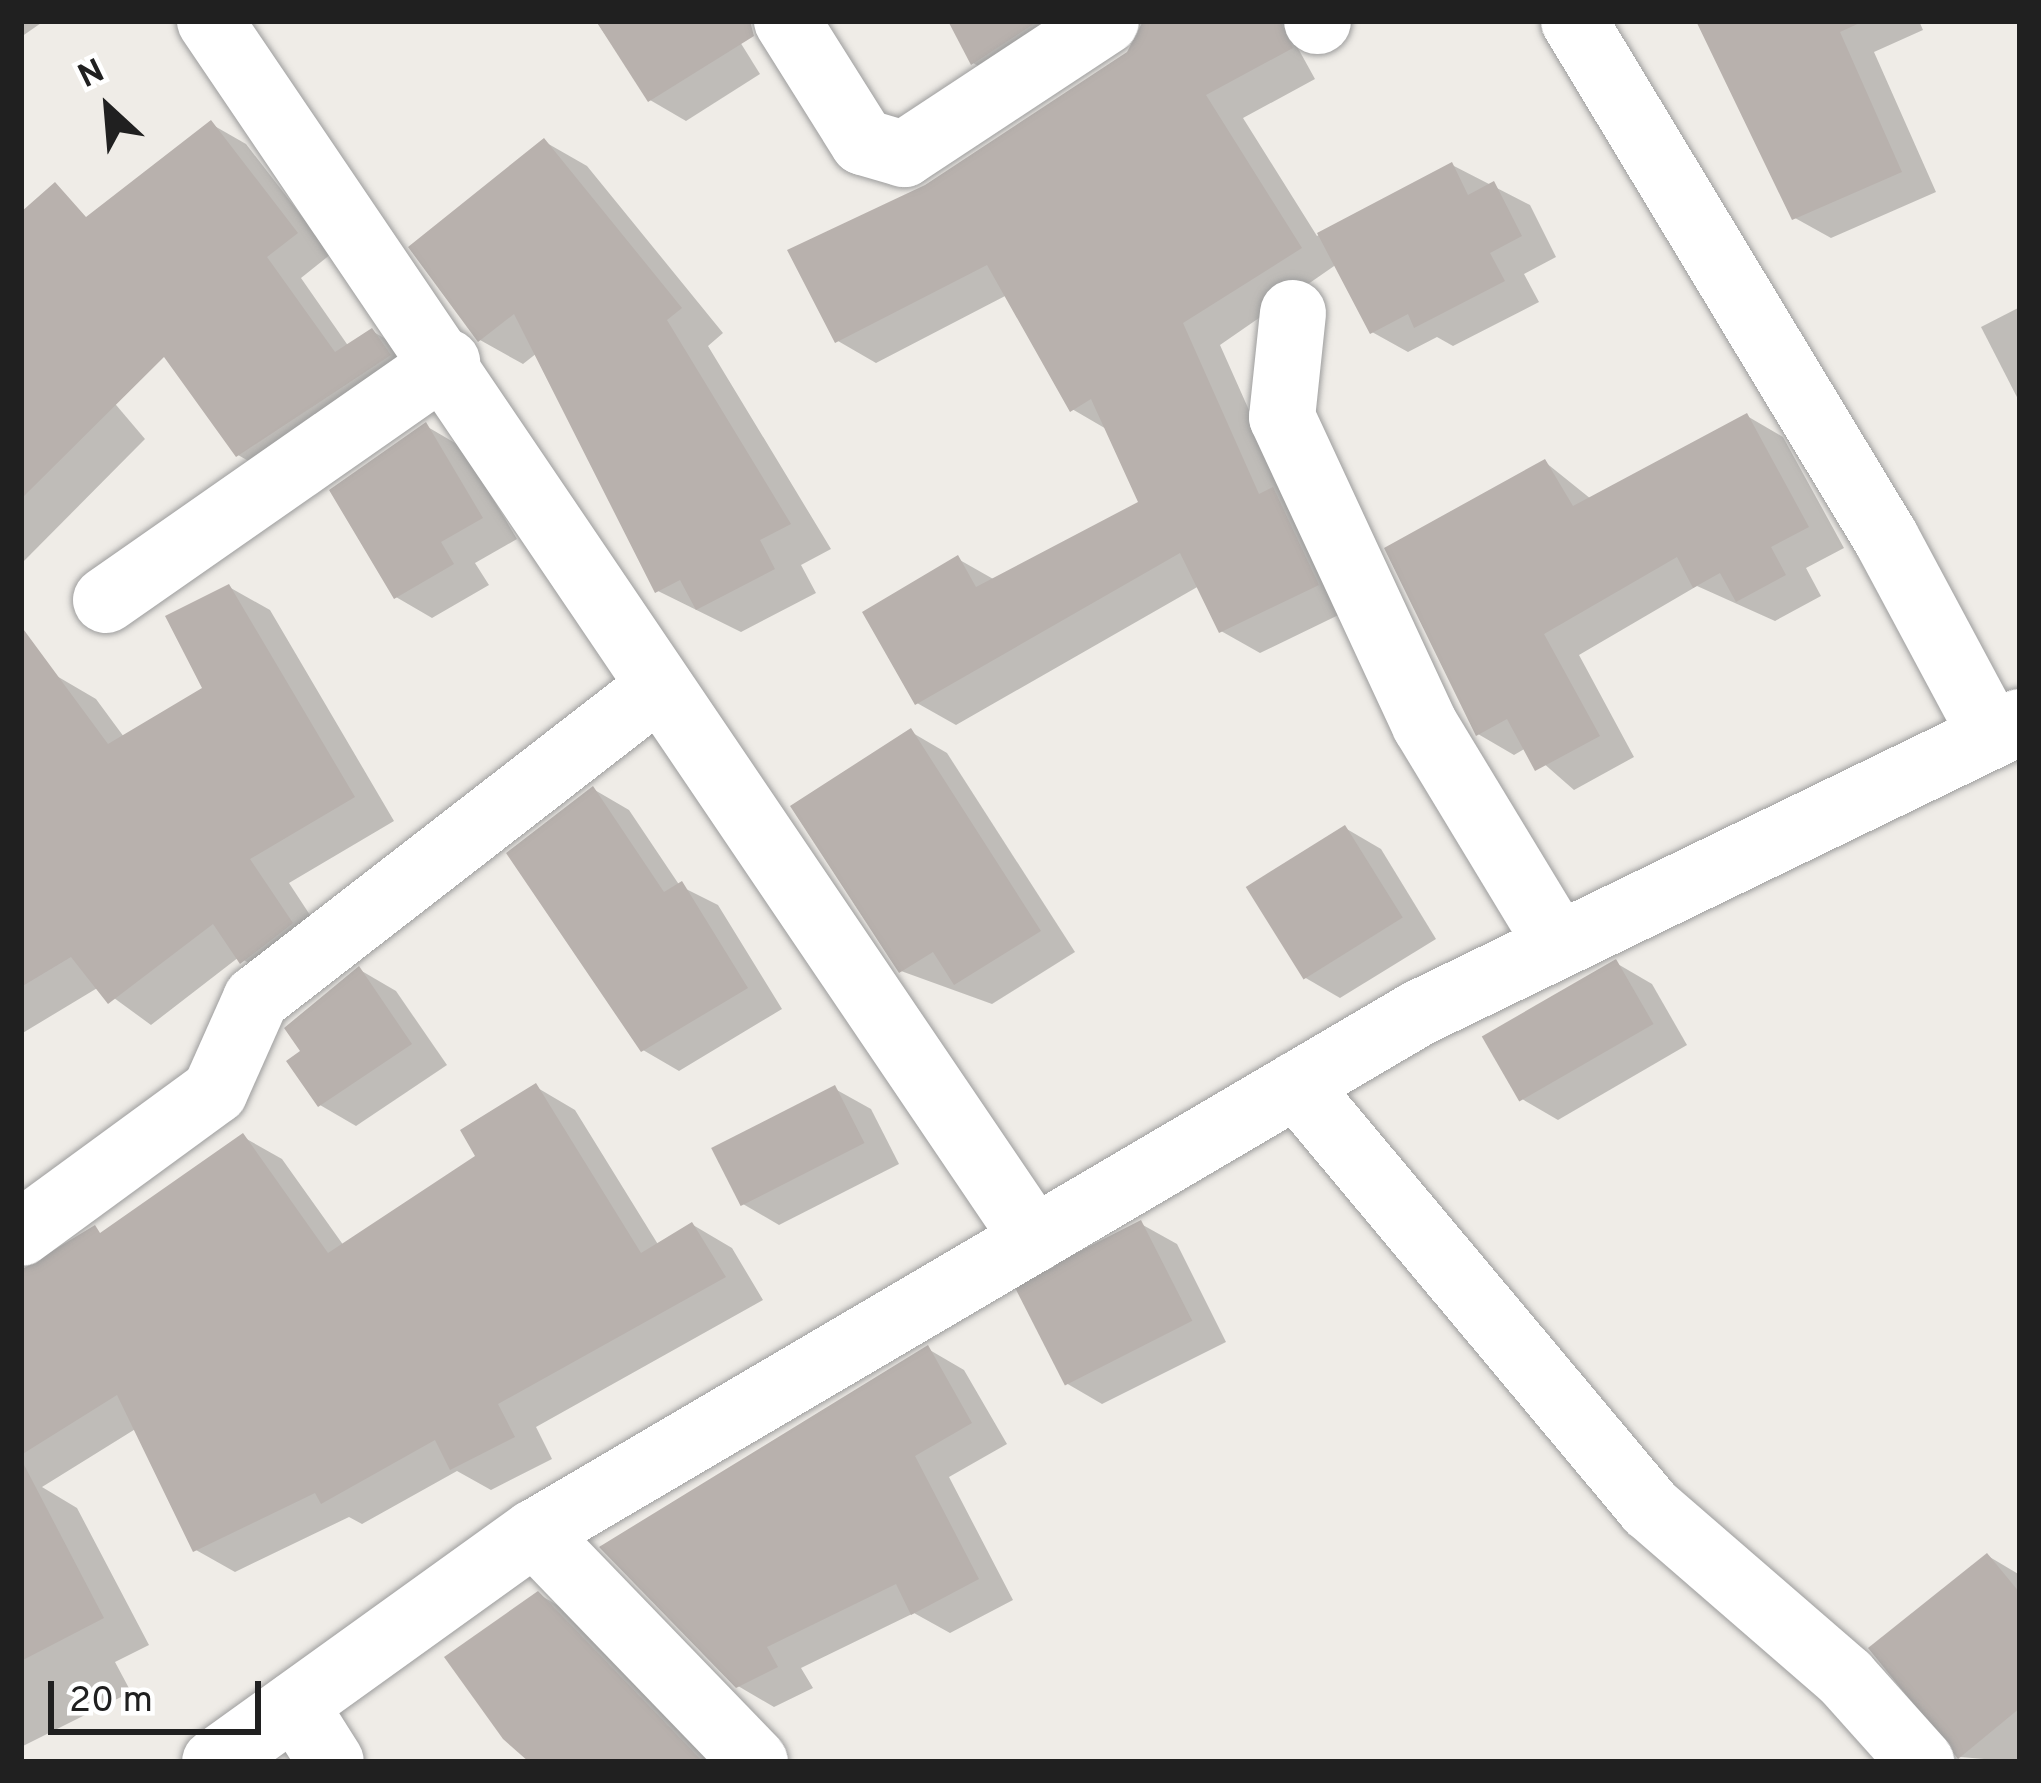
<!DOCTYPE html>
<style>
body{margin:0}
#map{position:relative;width:2041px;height:1783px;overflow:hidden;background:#efece7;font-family:Overpass,sans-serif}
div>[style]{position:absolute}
.shadow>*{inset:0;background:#0003}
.building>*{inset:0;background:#b8b1ad;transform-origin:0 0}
.roads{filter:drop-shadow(0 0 3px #9d9d9d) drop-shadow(0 0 3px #9d9d9d)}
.street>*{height:66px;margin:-33px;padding:0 33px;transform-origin:33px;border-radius:33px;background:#fff}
span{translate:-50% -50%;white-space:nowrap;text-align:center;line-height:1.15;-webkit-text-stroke:10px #fff;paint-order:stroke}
.frame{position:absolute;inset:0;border:24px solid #202020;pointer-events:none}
.north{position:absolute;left:48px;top:48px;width:120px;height:120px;-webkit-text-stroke:9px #fff;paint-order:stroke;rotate:334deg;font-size:33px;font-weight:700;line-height:48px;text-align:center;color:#202020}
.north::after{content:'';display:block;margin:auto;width:42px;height:54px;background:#202020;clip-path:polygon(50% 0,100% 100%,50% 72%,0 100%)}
.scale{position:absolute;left:48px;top:1681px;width:213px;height:54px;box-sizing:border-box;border:6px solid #202020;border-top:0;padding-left:15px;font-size:36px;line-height:42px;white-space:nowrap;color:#202020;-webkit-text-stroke:9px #fff;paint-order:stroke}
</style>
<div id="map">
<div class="shadow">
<div style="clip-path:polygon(21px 21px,44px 21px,21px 37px)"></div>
<div style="clip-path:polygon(596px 21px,727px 21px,760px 74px,686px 121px,650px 100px)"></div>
<div style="clip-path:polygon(951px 21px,1097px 21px,1009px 84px,973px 63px)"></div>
<div style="clip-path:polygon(1149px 21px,1283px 21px,1315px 79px,1243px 118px,1317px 236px,1452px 165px,1530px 205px,1556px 257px,1524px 274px,1539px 302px,1453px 346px,1437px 337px,1408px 352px,1372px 332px,1337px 264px,1220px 345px,1289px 500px,1355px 607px,1260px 653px,1221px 631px,1199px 586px,956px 725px,917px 703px,958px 559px,995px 580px,1142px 503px,1108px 430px,1072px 409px,1007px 295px,876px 363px,838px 341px,926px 188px,1129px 54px)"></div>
<div style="clip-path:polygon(1700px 21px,1919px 21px,1923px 30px,1874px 52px,1936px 192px,1831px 238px,1795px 218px)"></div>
<div style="clip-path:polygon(211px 124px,246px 144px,331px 254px,301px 278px,349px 347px,372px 331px,408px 352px,273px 475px,238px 455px)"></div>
<div style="clip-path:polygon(545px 142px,587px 166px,723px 333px,708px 346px,831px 549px,801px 565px,816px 593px,741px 632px,658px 591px,537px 353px,523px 364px,480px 340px)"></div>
<div style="clip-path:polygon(21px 293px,145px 439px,21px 564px)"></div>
<div style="clip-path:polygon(2020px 307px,2020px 403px,1981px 327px)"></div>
<div style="clip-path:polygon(1747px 416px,1783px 437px,1844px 548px,1806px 568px,1821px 596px,1775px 621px,1697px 586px,1579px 655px,1634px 757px,1574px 790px,1526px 748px,1514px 755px,1478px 734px,1545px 462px,1591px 499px)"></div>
<div style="clip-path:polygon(426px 426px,462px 447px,517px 539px,475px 563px,489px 585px,432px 618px,396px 597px)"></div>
<div style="clip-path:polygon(229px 587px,270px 610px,394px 821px,289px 883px,331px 947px,283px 985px,239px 957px,151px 1025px,99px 987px,21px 1034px,21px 693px,55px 675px,96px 699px,124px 737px,206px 689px)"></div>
<div style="clip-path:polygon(911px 732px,947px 753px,1075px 952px,992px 1004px,901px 971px)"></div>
<div style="clip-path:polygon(593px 789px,629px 810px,680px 886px,718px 905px,782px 1009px,679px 1071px,643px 1050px)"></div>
<div style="clip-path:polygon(1345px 828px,1381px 849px,1436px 939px,1340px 998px,1304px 977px)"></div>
<div style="clip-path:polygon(1616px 963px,1652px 984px,1687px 1045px,1558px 1120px,1522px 1099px)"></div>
<div style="clip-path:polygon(360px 970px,396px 991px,447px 1065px,356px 1126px,320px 1105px,304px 1052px)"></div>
<div style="clip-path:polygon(536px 1087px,575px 1110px,659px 1246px,693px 1225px,732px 1248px,763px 1300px,536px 1427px,552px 1459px,491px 1490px,457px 1471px,362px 1524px,349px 1517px,235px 1572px,196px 1550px,137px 1428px,42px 1487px,77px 1508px,149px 1645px,115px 1662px,131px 1692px,21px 1747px,21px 1270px,104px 1234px,243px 1137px,282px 1159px,344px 1246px,479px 1157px)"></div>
<div style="clip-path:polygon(835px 1089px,871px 1109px,899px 1164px,779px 1225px,743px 1204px)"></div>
<div style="clip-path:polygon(1141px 1224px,1177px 1244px,1226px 1342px,1102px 1404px,1066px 1383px)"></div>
<div style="clip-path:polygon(928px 1349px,964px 1370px,1007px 1444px,949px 1477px,1013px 1600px,950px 1633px,914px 1613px,801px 1668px,813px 1688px,774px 1707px,738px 1686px)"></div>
<div style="clip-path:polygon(1988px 1556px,2020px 1575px,2020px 1762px,1960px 1757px)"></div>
<div style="clip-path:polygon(538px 1594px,580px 1618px,718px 1762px,529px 1762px)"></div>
</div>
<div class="building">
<div style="clip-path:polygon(596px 21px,750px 21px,754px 36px,648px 102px)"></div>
<div style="clip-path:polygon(948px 21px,1038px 21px,971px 65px)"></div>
<div style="clip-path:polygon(1143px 21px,1280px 21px,1293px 48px,1206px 95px,1302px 248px,1183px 323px,1259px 494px,1273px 487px,1319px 585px,1219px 633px,1180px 553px,915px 705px,862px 612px,958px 555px,976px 587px,1138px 502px,1091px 399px,1070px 412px,987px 265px,835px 343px,787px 250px,925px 185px,1127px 52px)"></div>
<div style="clip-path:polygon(1696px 21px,1864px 21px,1840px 32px,1902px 172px,1792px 220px)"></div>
<div style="clip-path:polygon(211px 120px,298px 233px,267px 257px,335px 352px,372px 328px,391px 355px,236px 457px,164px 357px,21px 499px,21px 212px,55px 182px,86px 217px)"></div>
<div style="clip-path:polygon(544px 138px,682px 308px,667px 320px,791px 524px,760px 540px,775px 569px,696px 610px,680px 580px,655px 593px,514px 314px,478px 342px,408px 247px)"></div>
<div style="clip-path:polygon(1452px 162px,1468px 195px,1494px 181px,1522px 236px,1490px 253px,1505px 281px,1414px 328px,1408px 314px,1370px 334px,1317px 233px)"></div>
<div style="clip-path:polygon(1747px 413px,1809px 527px,1771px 547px,1786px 575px,1736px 602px,1720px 573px,1693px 588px,1677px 557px,1544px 634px,1600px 736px,1535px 771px,1507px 719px,1476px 736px,1384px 548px,1545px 459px,1573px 506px)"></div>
<div style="clip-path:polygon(426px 422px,483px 518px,441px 542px,454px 564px,394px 599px,329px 490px)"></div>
<div style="clip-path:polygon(229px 584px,355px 797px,250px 859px,293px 923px,240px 964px,213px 924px,108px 1004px,71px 957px,21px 987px,21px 626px,108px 744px,202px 688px,165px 616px)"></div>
<div style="clip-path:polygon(911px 728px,1041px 931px,954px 985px,933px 952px,899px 973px,790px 806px)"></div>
<div style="clip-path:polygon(593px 786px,664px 892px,682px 881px,748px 988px,641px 1052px,506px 853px)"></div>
<div style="left:1345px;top:825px;width:109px;height:117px;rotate:58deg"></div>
<div style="left:1616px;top:959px;width:75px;height:155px;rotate:60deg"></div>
<div style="clip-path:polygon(359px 966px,412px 1044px,318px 1107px,286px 1061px,300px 1051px,284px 1028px)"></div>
<div style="clip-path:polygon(536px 1083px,641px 1253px,692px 1222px,726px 1277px,498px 1404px,515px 1437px,450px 1470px,435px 1440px,321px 1504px,315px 1493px,193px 1552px,117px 1395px,21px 1455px,21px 1270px,95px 1225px,100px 1233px,243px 1133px,328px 1253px,475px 1156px,460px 1130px)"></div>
<div style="left:835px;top:1085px;width:65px;height:139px;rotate:63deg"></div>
<div style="left:1141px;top:1220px;width:113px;height:143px;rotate:63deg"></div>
<div style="clip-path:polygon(928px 1345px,972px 1423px,915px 1456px,979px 1579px,911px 1615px,896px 1584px,767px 1647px,778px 1667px,736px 1688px,599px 1547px)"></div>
<div style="clip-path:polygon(21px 1459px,104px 1618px,21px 1661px)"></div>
<div style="clip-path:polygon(1987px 1553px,2020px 1593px,2020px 1708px,1958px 1759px,1868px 1648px)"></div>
<div style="clip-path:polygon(538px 1591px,703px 1762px,529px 1762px,503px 1739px,444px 1657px)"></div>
</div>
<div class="roads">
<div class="street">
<div style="left:210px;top:21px;width:1471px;rotate:55.92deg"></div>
<div style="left:787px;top:21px;width:143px;rotate:57.9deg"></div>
<div style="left:863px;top:142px;width:43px;rotate:16.3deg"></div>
<div style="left:904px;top:154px;width:242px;rotate:-33.4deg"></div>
<div style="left:1317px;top:21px;width:1px"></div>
<div style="left:1574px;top:21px;width:604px;rotate:58.89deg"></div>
<div style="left:1886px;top:538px;width:222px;rotate:61.8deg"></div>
<div style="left:1293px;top:313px;width:105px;rotate:96deg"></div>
<div style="left:1282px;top:417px;width:340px;rotate:65.1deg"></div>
<div style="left:1425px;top:725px;width:253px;rotate:58.8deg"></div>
<div style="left:106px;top:600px;width:416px;rotate:-34.9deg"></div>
<div style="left:1296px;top:1085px;width:552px;rotate:50.07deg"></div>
<div style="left:1650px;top:1508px;width:259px;rotate:40.9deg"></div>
<div style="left:1846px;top:1678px;width:113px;rotate:48.2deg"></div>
<div style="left:21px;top:1233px;width:240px;rotate:-36.2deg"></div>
<div style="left:215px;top:1091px;width:101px;rotate:-66deg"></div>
<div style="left:256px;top:999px;width:505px;rotate:-37.76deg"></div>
<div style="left:534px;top:1533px;width:318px;rotate:46deg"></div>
<div style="left:295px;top:1705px;width:67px;rotate:57.7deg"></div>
<div style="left:215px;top:1762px;width:393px;rotate:-35.7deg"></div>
<div style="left:534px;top:1533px;width:1026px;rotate:-30.44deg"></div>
<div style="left:1419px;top:1013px;width:668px;rotate:-25.84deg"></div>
</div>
</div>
<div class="frame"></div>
<div class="north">N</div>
<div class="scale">20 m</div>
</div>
